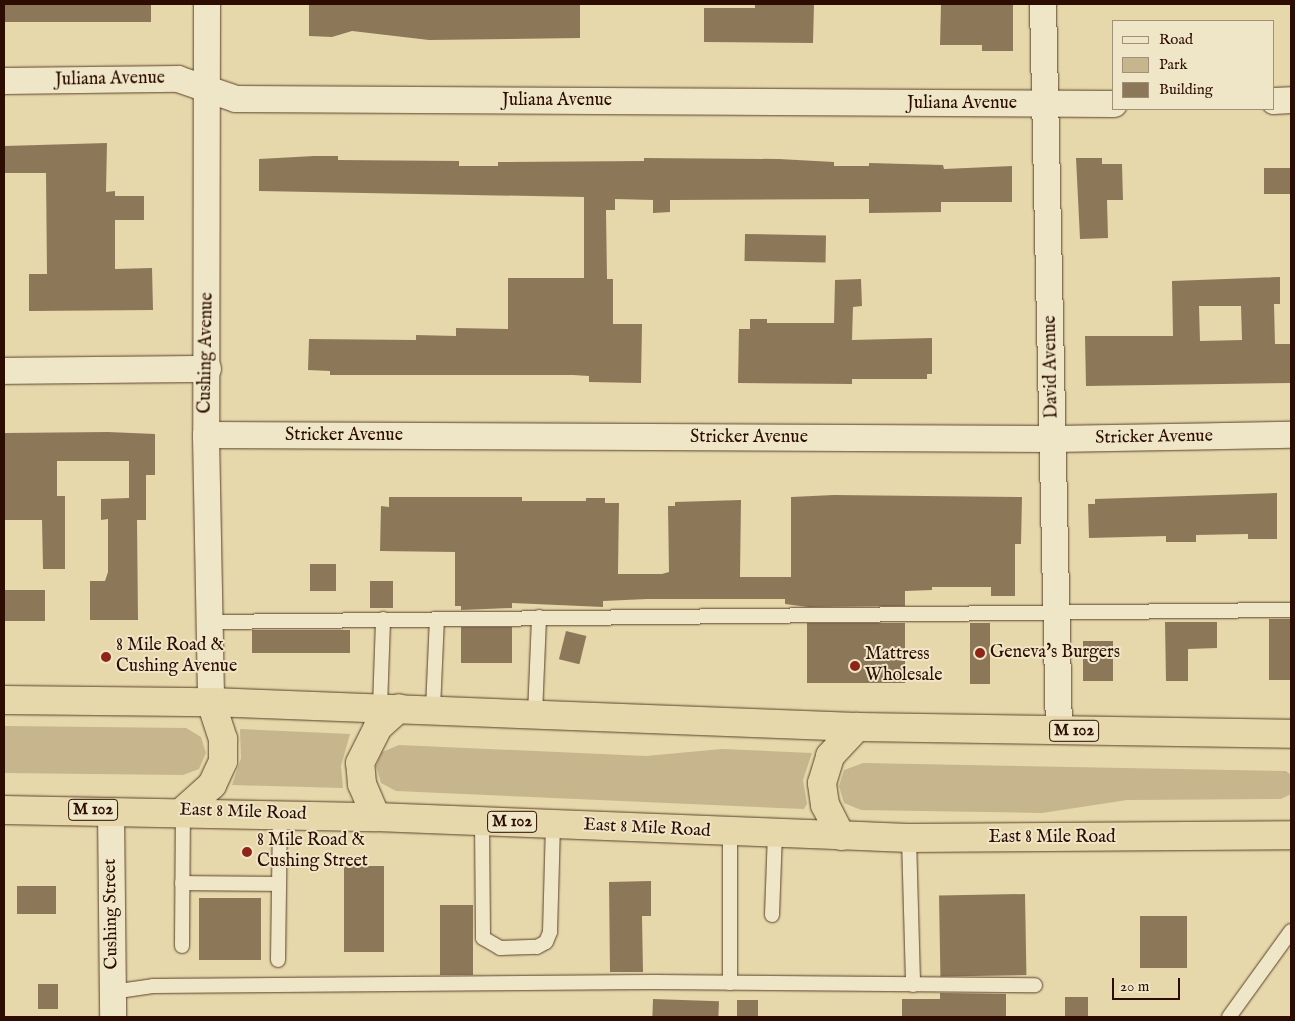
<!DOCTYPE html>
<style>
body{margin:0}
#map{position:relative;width:1295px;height:1021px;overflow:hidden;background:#e6d8aa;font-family:"IM FELL English",serif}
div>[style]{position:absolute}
.green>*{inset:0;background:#c7b58d}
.building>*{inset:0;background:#8d7759;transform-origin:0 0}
.roads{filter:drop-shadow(0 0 1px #5b402b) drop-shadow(0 0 1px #5b402b)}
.lane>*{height:14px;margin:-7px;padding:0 7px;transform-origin:7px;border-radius:7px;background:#efe6c8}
.street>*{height:26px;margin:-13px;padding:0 13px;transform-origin:13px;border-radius:13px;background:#efe6c8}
.highway>*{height:28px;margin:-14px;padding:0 14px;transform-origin:14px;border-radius:14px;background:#e6d8aa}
.dots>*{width:14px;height:14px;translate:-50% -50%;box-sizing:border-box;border:2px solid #efe6c8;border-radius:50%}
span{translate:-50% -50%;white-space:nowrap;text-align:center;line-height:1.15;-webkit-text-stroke:4px #efe6c8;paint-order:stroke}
.shield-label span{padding:1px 4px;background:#efe6c8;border:1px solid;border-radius:4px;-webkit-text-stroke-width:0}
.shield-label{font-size:16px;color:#2d0d01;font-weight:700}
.street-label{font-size:18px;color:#2d0d01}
.poi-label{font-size:18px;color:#2d0d01}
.left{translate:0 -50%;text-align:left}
.frame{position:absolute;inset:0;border:5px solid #2d0d01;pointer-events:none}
.legend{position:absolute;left:1112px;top:20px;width:162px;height:90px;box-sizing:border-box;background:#efe6c8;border:1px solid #a18f78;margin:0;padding:6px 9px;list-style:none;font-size:15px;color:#2d0d01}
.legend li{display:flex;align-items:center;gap:10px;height:25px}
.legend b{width:25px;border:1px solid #a18f78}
.scale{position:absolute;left:1112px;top:978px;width:68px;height:22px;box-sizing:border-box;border:2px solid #2d0d01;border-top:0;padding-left:6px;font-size:15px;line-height:18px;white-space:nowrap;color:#2d0d01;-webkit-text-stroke:4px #efe6c8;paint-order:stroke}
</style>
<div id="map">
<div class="green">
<div style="clip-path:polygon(4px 726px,186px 728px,201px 737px,206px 753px,199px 769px,183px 775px,4px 773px)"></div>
<div style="clip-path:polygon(240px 729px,350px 734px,341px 766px,343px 788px,232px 785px,241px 758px)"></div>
<div style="clip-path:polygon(399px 745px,646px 756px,722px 749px,812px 753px,803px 780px,807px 804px,804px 809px,396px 791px,381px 783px,376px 766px,382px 752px)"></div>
<div style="clip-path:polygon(863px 763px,1286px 771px,1291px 775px,1291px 794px,1281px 799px,1127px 800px,1042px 813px,861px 810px,844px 803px,839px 786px,844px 770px)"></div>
</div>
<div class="building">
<div style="left:4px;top:4px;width:147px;height:18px"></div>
<div style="clip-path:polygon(309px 4px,580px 4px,580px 38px,429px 40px,352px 31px,332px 37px,309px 36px)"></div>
<div style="clip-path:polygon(755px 4px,814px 4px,813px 43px,704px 42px,704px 8px,755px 8px)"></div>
<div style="clip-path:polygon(941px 4px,1013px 4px,1013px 51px,982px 51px,982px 45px,940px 45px)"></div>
<div style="clip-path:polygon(107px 143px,106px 192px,115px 191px,115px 196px,144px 196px,144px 220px,115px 220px,115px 269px,152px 268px,153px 310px,29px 311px,29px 274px,47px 274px,46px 173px,4px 173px,4px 146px)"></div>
<div style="clip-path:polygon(314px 156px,338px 156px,338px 160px,459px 161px,459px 166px,498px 166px,498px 162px,644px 161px,644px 158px,779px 159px,834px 162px,834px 166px,869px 166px,869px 163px,943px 165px,944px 169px,1012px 166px,1012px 202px,941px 202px,941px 212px,869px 213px,869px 199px,670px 200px,670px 212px,653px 213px,653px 200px,615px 199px,615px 210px,606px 210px,607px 279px,613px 279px,613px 324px,642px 324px,641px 383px,589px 382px,589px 376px,573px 375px,330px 375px,330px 371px,308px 370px,309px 339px,416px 340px,416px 335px,456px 336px,456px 328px,508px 329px,508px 278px,584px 278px,584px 197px,259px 191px,259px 159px)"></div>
<div style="clip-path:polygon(1076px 158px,1102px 158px,1102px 164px,1122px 164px,1123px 200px,1107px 200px,1108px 238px,1080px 239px)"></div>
<div style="left:1291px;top:168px;width:26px;height:27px;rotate:90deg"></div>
<div style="left:745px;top:234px;width:81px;height:27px;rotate:1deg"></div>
<div style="clip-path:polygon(evenodd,1280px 277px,1280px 304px,1274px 304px,1275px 344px,1291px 344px,1291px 383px,1086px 386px,1085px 336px,1173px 336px,1172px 281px,1280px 277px,1199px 306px,1241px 306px,1242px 340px,1200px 341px,1199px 306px)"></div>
<div style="clip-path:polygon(861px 279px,862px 306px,853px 307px,852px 340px,932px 338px,932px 374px,927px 374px,927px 379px,852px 379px,852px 384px,738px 383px,739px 329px,750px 329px,750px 319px,767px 319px,767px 323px,834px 323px,835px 280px)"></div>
<div style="clip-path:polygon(108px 432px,155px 434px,155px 475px,146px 475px,146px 520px,137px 520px,138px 620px,90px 620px,90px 581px,105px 581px,108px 572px,108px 519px,101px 520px,101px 499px,129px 498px,129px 461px,57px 461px,57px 496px,65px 496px,65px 569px,43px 569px,42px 520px,4px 520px,4px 433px)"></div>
<div style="clip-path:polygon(1277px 493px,1277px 539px,1248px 539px,1248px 534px,1196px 535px,1196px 542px,1166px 542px,1166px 536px,1089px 538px,1088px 504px,1095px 504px,1095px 499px)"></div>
<div style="clip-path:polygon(834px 495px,1022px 497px,1021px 544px,1015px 544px,1015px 596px,991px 596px,991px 587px,932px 587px,932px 590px,905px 591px,905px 606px,808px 607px,785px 604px,785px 599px,647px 599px,603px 601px,603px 607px,512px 603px,512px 608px,461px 610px,461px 606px,455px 606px,455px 552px,380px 551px,381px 506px,389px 507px,389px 497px,522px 497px,522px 501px,586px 501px,586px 498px,605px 498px,605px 503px,619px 503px,618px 574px,662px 574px,669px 572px,668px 506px,675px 506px,675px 502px,741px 500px,740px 577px,791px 577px,791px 497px)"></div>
<div style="left:336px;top:564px;width:27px;height:26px;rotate:90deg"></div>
<div style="left:370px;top:581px;width:23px;height:27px"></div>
<div style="left:4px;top:590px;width:41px;height:31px"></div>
<div style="left:1291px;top:619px;width:61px;height:22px;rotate:90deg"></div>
<div style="clip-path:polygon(1165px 622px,1217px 622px,1217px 648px,1188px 649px,1188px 681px,1166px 681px)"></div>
<div style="left:905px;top:623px;width:60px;height:98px;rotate:90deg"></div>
<div style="left:970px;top:623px;width:20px;height:61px"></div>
<div style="left:512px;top:627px;width:36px;height:51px;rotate:90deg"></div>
<div style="left:252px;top:630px;width:98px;height:23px"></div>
<div style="left:566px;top:631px;width:21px;height:29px;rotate:14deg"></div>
<div style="left:1083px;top:641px;width:30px;height:40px"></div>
<div style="left:344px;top:866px;width:40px;height:86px"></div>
<div style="clip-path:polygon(651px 881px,651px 916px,642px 916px,643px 972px,610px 972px,609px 882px)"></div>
<div style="left:56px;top:886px;width:28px;height:39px;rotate:90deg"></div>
<div style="left:1025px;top:894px;width:81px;height:86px;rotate:89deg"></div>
<div style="left:261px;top:898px;width:62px;height:62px;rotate:90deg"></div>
<div style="left:440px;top:905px;width:33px;height:70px"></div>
<div style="left:1187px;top:916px;width:52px;height:47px;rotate:90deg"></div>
<div style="left:38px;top:984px;width:20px;height:25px"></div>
<div style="clip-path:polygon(940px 993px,1006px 994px,1006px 1017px,902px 1017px,902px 999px,940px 999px)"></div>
<div style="left:1065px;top:997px;width:23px;height:20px"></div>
<div style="left:653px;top:999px;width:66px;height:18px;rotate:2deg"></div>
<div style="left:737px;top:1000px;width:21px;height:17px"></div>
</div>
<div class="roads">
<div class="lane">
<div style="left:209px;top:622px;width:1082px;rotate:-0.64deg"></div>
<div style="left:380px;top:707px;width:88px;rotate:-88deg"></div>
<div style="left:433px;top:709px;width:90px;rotate:-87.5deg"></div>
<div style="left:535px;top:714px;width:97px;rotate:-87.6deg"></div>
<div style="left:482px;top:821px;width:117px;rotate:89.5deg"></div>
<div style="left:483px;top:938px;width:20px;rotate:30deg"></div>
<div style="left:500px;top:948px;width:37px;rotate:-2deg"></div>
<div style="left:537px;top:947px;width:10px;rotate:-29deg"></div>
<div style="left:546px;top:942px;width:11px;rotate:-68deg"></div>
<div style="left:550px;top:932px;width:108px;rotate:-88.4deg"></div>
<div style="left:909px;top:838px;width:147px;rotate:88.4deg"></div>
<div style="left:182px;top:883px;width:97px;rotate:0.6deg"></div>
<div style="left:772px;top:915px;width:80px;rotate:-87.9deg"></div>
<div style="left:182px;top:946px;width:135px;rotate:-89.6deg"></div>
<div style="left:278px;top:960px;width:146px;rotate:-89.2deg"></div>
<div style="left:730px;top:983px;width:150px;rotate:-90deg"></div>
<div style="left:112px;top:992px;width:41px;rotate:-8.3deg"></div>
<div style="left:153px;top:986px;width:502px;rotate:-0.46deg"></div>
<div style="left:655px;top:982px;width:380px;rotate:0.5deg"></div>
<div style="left:1229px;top:1017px;width:106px;rotate:-54.2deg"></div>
</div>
<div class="street">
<div style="left:207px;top:4px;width:431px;rotate:90.1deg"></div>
<div style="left:206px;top:435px;width:267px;rotate:88.9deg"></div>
<div style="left:1043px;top:4px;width:727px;rotate:88.74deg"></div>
<div style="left:4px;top:81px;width:174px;rotate:-0.7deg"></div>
<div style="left:178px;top:79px;width:61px;rotate:19deg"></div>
<div style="left:236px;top:99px;width:878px;rotate:0.33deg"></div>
<div style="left:1274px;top:101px;width:17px;rotate:-3deg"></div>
<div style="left:4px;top:371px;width:204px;rotate:-0.6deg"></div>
<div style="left:206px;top:435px;width:848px;rotate:0.27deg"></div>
<div style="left:1054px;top:439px;width:237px;rotate:-1deg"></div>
<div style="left:111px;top:811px;width:206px;rotate:89.4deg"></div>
</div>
<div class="highway">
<div style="left:4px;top:700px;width:207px;rotate:0.6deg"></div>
<div style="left:211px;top:702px;width:646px;rotate:2.22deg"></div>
<div style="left:857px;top:727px;width:434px;rotate:0.9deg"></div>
<div style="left:4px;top:810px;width:372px;rotate:1.1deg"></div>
<div style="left:376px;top:817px;width:533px;rotate:2.26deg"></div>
<div style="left:909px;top:838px;width:382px;rotate:-0.4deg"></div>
<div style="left:183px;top:811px;width:39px;rotate:-42deg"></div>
<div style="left:212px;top:785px;width:26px;rotate:-65deg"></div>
<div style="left:223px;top:761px;width:22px;rotate:-90deg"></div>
<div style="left:223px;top:739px;width:39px;rotate:-108deg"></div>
<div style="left:376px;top:817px;width:36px;rotate:-113deg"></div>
<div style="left:362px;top:784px;width:21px;rotate:-95deg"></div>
<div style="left:360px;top:763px;width:40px;rotate:-63.4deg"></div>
<div style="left:378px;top:727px;width:28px;rotate:-42deg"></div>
<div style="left:841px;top:836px;width:35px;rotate:-117deg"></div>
<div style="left:825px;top:805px;width:22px;rotate:-98deg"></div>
<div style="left:822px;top:783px;width:28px;rotate:-73deg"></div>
<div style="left:830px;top:756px;width:40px;rotate:-47deg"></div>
</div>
</div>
<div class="dots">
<div style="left:980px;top:653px;background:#8f2418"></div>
<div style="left:106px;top:657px;background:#8f2418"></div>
<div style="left:855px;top:666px;background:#8f2418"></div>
<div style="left:247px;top:852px;background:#8f2418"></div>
</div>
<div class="shield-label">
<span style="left:1074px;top:731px">M 102</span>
<span style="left:93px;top:810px">M 102</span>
<span style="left:512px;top:822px">M 102</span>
</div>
<div class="street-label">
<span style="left:110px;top:80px;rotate:-1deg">Juliana Avenue</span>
<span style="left:557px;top:101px">Juliana Avenue</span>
<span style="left:962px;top:104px">Juliana Avenue</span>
<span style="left:207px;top:353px;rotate:-89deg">Cushing Avenue</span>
<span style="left:1052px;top:367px;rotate:-91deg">David Avenue</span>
<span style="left:344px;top:436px">Stricker Avenue</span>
<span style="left:749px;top:438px">Stricker Avenue</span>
<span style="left:1154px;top:438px;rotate:-1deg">Stricker Avenue</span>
<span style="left:243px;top:813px;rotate:2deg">East 8 Mile Road</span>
<span style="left:647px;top:829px;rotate:3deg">East 8 Mile Road</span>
<span style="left:1052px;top:838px">East 8 Mile Road</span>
<span style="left:112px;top:914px;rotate:-91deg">Cushing Street</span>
</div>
<div class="poi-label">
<span class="left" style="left:116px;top:657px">8 Mile Road &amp;<br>Cushing Avenue</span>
<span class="left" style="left:990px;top:653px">Geneva's Burgers</span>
<span class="left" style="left:865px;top:666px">Mattress<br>Wholesale</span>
<span class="left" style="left:257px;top:852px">8 Mile Road &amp;<br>Cushing Street</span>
</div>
<div class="frame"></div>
<ul class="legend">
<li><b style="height:6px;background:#efe6c8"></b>Road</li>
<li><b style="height:14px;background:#c7b58d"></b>Park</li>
<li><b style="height:14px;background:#8d7759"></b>Building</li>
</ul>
<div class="scale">20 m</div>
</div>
